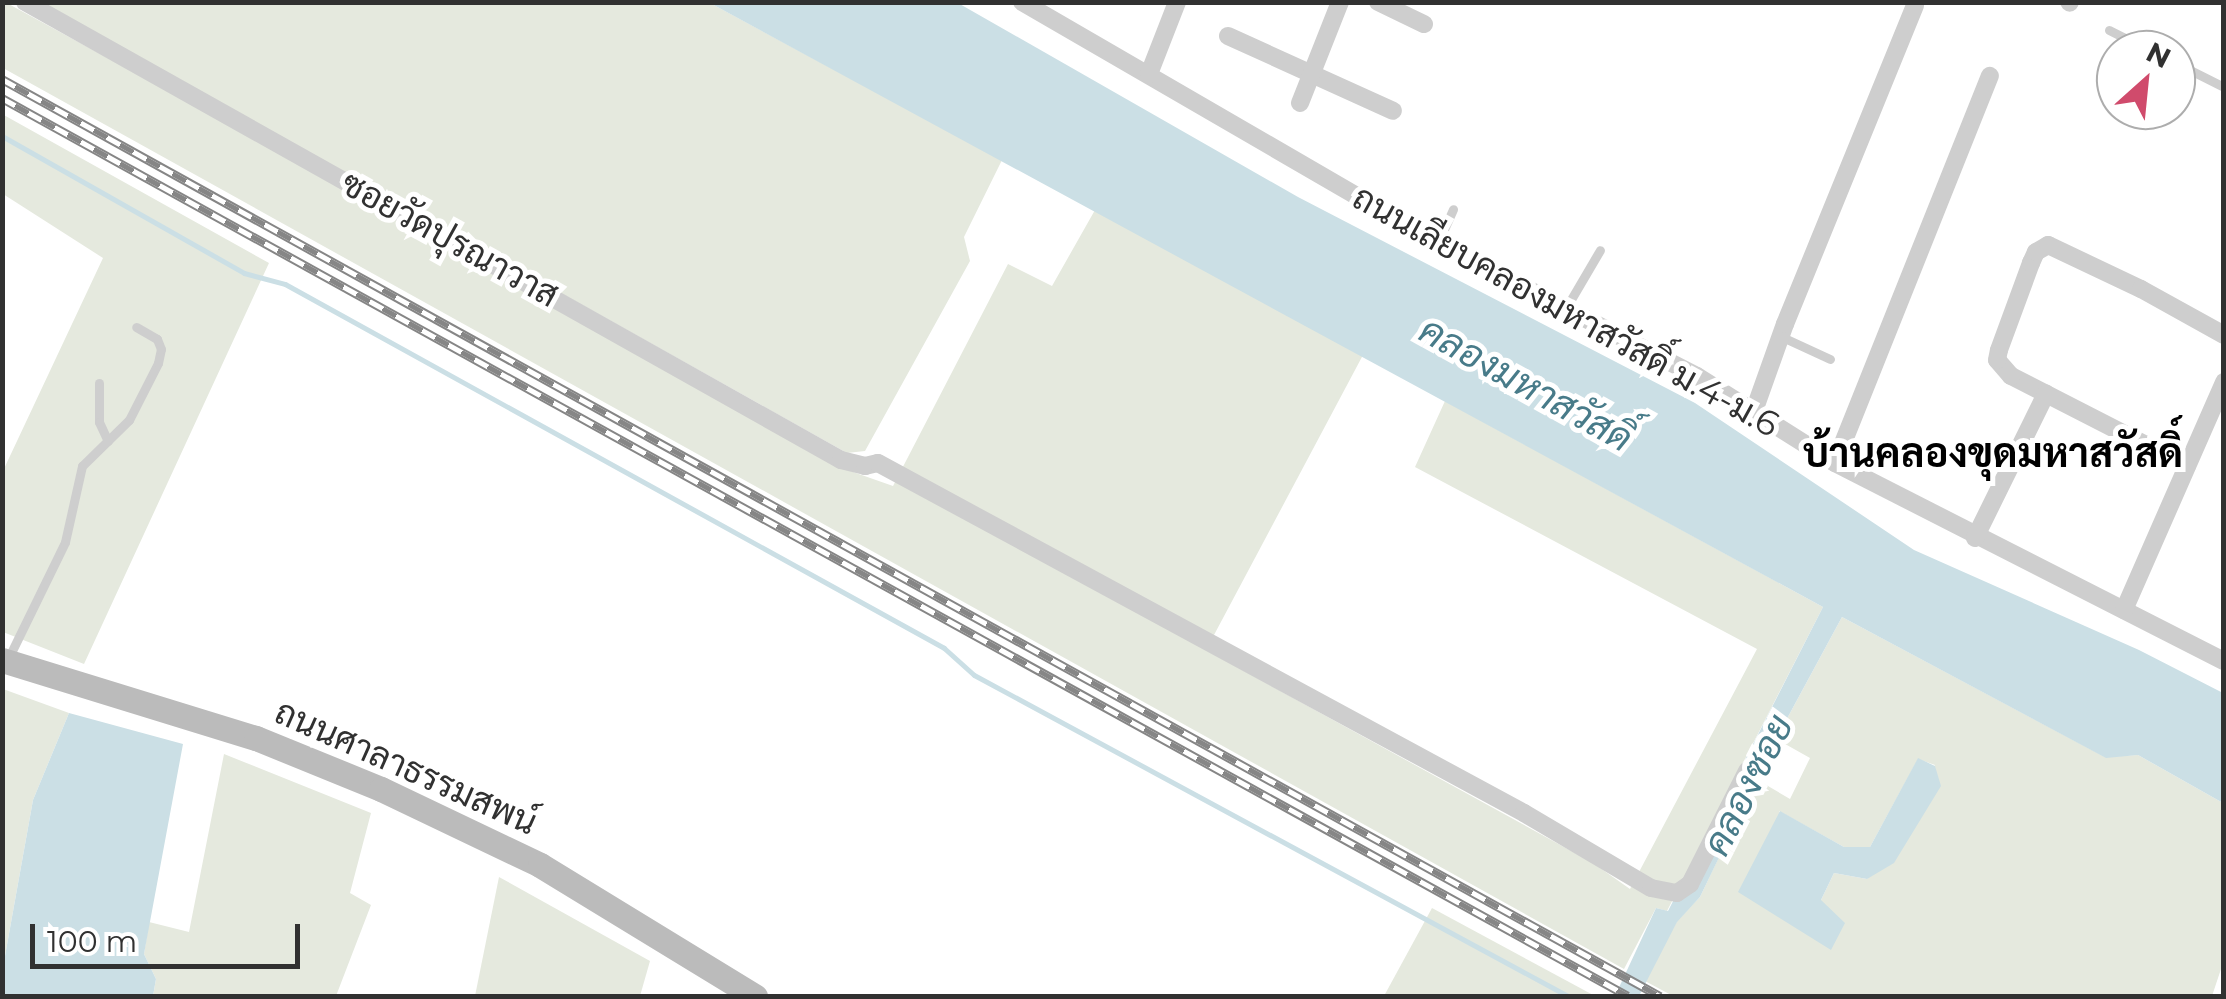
<!DOCTYPE html>
<meta charset="utf-8">
<style>
body{margin:0}
#map{position:relative;width:2226px;height:999px;overflow:hidden;background:#fff;font-family:Montserrat,Sarabun,sans-serif}
div>[style]{position:absolute}
.green>*{inset:0;background:#e5e9de}
.water>*{inset:0;background:#cbdfe5}
.stream>*{height:5px;margin:-2.5px;padding:0 2.5px;transform-origin:2.5px;border-radius:2.5px;background:#cbdfe5}
.lane>*{height:9px;margin:-4.5px;padding:0 4.5px;transform-origin:4.5px;border-radius:4.5px;background:#cecece}
.street>*{height:18px;margin:-9px;padding:0 9px;transform-origin:9px;border-radius:9px;background:#cecece}
.secondary>*{height:25px;margin:-12.5px;padding:0 12.5px;transform-origin:12.5px;border-radius:12.5px;background:#bbb}
.rail>*{height:9px;margin-top:-4.5px;transform-origin:0;background:repeating-linear-gradient(90deg,#fff 0 15px,#868686 0 30px);box-sizing:border-box;border-block:2px solid #868686}
span{translate:-50% -50%;white-space:nowrap;text-align:center;line-height:1.15;-webkit-text-stroke:10px #fff;paint-order:stroke}
.street-label{font-size:35px;color:#313131}
.water-label{font-size:38px;color:#487b89;font-style:italic}
.quarter-label{font-size:40px;color:#000;font-weight:700}
.frame{position:absolute;inset:0;border:5px solid #313131;pointer-events:none}
.north{position:absolute;left:2096px;top:30px;width:100px;height:100px;box-sizing:border-box;background:#fff;border:2px solid #adadad;border-radius:50%;rotate:27deg;font-size:28px;font-weight:700;line-height:40px;text-align:center;color:#313131}
.north::after{content:'';display:block;margin:auto;width:35px;height:45px;background:#d04b6c;clip-path:polygon(50% 0,100% 100%,50% 72%,0 100%)}
.scale{position:absolute;left:30px;top:924px;width:270px;height:45px;box-sizing:border-box;border:5px solid #313131;border-top:0;padding-left:12px;font-size:30px;line-height:35px;white-space:nowrap;color:#313131;-webkit-text-stroke:8px #fff;paint-order:stroke}
</style>
<div id="map">
<div class="green">
<div style="clip-path:polygon(5px 2px,432px 235px,836px 466px,893px 486px,1008px 264px,1052px 286px,1095px 210px,1214px 274px,1363px 355px,1206px 650px,1593px 863px,1630px 889px,1757px 649px,1415px 467px,1445px 401px,1823px 607px,1667px 911px,1656px 908px,1624px 969px,3px 68px)"></div>
<div style="clip-path:polygon(42px 3px,710px 3px,1002px 160px,964px 237px,970px 261px,865px 451px,847px 453px)"></div>
<div style="clip-path:polygon(2px 114px,269px 263px,84px 664px,3px 632px,2px 473px,103px 258px,3px 194px)"></div>
<div style="clip-path:polygon(evenodd,1842px 617px,2105px 757px,2138px 755px,2223px 803px,2223px 963px,2212px 996px,1673px 996px,1645px 981px,1677px 921px,1700px 897px,1756px 779px,1790px 799px,1810px 758px,1776px 739px,1842px 617px,1918px 759px,1935px 765px,1867px 879px,1834px 873px,1821px 900px,1779px 811px,1844px 847px,1870px 847px,1918px 759px)"></div>
<div style="clip-path:polygon(3px 689px,69px 713px,33px 800px,3px 967px)"></div>
<div style="clip-path:polygon(224px 754px,371px 813px,350px 893px,371px 905px,336px 996px,153px 996px,156px 979px,144px 954px,149px 922px,189px 932px)"></div>
<div style="clip-path:polygon(499px 877px,650px 961px,640px 996px,475px 996px)"></div>
<div style="clip-path:polygon(1432px 908px,1595px 996px,1384px 996px)"></div>
</div>
<div class="water">
<div style="clip-path:polygon(710px 3px,958px 3px,1298px 197px,1695px 403px,1914px 550px,2139px 650px,2223px 693px,2223px 803px,2138px 755px,2106px 758px,1842px 617px,1776px 739px,1700px 897px,1677px 922px,1639px 996px,1615px 996px,1656px 908px,1668px 911px,1823px 607px)"></div>
<div style="clip-path:polygon(69px 713px,183px 744px,144px 954px,156px 979px,153px 996px,3px 996px,3px 967px,33px 800px)"></div>
<div style="clip-path:polygon(1918px 758px,1935px 766px,1941px 786px,1894px 863px,1867px 879px,1834px 873px,1821px 900px,1845px 923px,1831px 950px,1738px 892px,1780px 811px,1844px 847px,1870px 847px)"></div>
</div>
<div class="stream">
<div style="left:2px;top:136px;width:278px;rotate:29.5deg"></div>
<div style="left:244px;top:273px;width:42px;rotate:15deg"></div>
<div style="left:285px;top:284px;width:753px;rotate:28.91deg"></div>
<div style="left:944px;top:648px;width:40px;rotate:42deg"></div>
<div style="left:974px;top:675px;width:675px;rotate:28.39deg"></div>
</div>
<div class="lane">
<div style="left:2109px;top:30px;width:45px;rotate:26.6deg"></div>
<div style="left:2176px;top:63px;width:54px;rotate:26.6deg"></div>
<div style="left:1438px;top:243px;width:37px;rotate:-66deg"></div>
<div style="left:1566px;top:308px;width:67px;rotate:-59.6deg"></div>
<div style="left:1780px;top:336px;width:55px;rotate:24.7deg"></div>
<div style="left:99px;top:383px;width:39px;rotate:90deg"></div>
<div style="left:99px;top:422px;width:21px;rotate:65deg"></div>
<div style="left:8px;top:659px;width:130px;rotate:-64deg"></div>
<div style="left:65px;top:542px;width:78px;rotate:-77.4deg"></div>
<div style="left:82px;top:466px;width:66px;rotate:-44.4deg"></div>
<div style="left:129px;top:420px;width:64px;rotate:-63deg"></div>
<div style="left:158px;top:363px;width:14px;rotate:-78deg"></div>
<div style="left:161px;top:349px;width:11px;rotate:-112deg"></div>
<div style="left:157px;top:339px;width:24px;rotate:-150deg"></div>
</div>
<div class="street">
<div style="left:25px;top:2px;width:936px;rotate:29.3deg"></div>
<div style="left:841px;top:460px;width:25px;rotate:14deg"></div>
<div style="left:865px;top:466px;width:13px;rotate:-13deg"></div>
<div style="left:878px;top:463px;width:735px;rotate:28.45deg"></div>
<div style="left:1524px;top:813px;width:147px;rotate:30.6deg"></div>
<div style="left:1651px;top:888px;width:26px;rotate:11deg"></div>
<div style="left:1677px;top:893px;width:16px;rotate:-35deg"></div>
<div style="left:1690px;top:884px;width:127px;rotate:-63.2deg"></div>
<div style="left:1022px;top:2px;width:481px;rotate:30.1deg"></div>
<div style="left:1438px;top:243px;width:291px;rotate:27.2deg"></div>
<div style="left:1697px;top:376px;width:163px;rotate:32.2deg"></div>
<div style="left:1835px;top:463px;width:436px;rotate:27deg"></div>
<div style="left:1378px;top:2px;width:51px;rotate:25.6deg"></div>
<div style="left:2069px;top:2px;width:1px;rotate:45deg"></div>
<div style="left:1228px;top:36px;width:181px;rotate:24.4deg"></div>
<div style="left:1149px;top:74px;width:77px;rotate:-68.7deg"></div>
<div style="left:1300px;top:103px;width:109px;rotate:-68.4deg"></div>
<div style="left:1754px;top:411px;width:92px;rotate:-70.4deg"></div>
<div style="left:1785px;top:324px;width:344px;rotate:-67.8deg"></div>
<div style="left:1835px;top:463px;width:417px;rotate:-68.2deg"></div>
<div style="left:2187px;top:466px;width:198px;rotate:-152.9deg"></div>
<div style="left:2011px;top:376px;width:21px;rotate:-131deg"></div>
<div style="left:1997px;top:360px;width:10px;rotate:-79deg"></div>
<div style="left:1999px;top:350px;width:93px;rotate:-69.8deg"></div>
<div style="left:2031px;top:263px;width:12px;rotate:-66deg"></div>
<div style="left:2036px;top:252px;width:14px;rotate:-30deg"></div>
<div style="left:2048px;top:245px;width:103px;rotate:25.3deg"></div>
<div style="left:2141px;top:289px;width:95px;rotate:29deg"></div>
<div style="left:1975px;top:538px;width:161px;rotate:-63.8deg"></div>
<div style="left:2124px;top:610px;width:249px;rotate:-66.3deg"></div>
</div>
<div class="secondary">
<div style="left:2px;top:660px;width:266px;rotate:17.1deg"></div>
<div style="left:256px;top:738px;width:135px;rotate:22.2deg"></div>
<div style="left:381px;top:789px;width:176px;rotate:25.5deg"></div>
<div style="left:540px;top:865px;width:252px;rotate:31.4deg"></div>
</div>
<div class="rail">
<div style="left:2px;top:79px;width:1895px;rotate:28.95deg"></div>
<div style="left:2px;top:98px;width:1857px;rotate:28.91deg"></div>
</div>
<div class="street-label">
<span style="left:450px;top:239px;rotate:29deg">ซอยวัดปุรณาวาส</span>
<span style="left:1566px;top:311px;rotate:29deg">ถนนเลียบคลองมหาสวัสดิ์ ม.4-ม.6</span>
<span style="left:406px;top:767px;rotate:24deg">ถนนศาลาธรรมสพน์</span>
</div>
<div class="water-label">
<span style="left:1526px;top:384px;rotate:29deg">คลองมหาสวัสดิ์</span>
<span style="left:1748px;top:785px;rotate:-63deg">คลองซอย</span>
</div>
<div class="quarter-label">
<span style="left:1993px;top:453px">บ้านคลองขุดมหาสวัสดิ์</span>
</div>
<div class="frame"></div>
<div class="north">N</div>
<div class="scale">100 m</div>
</div>
